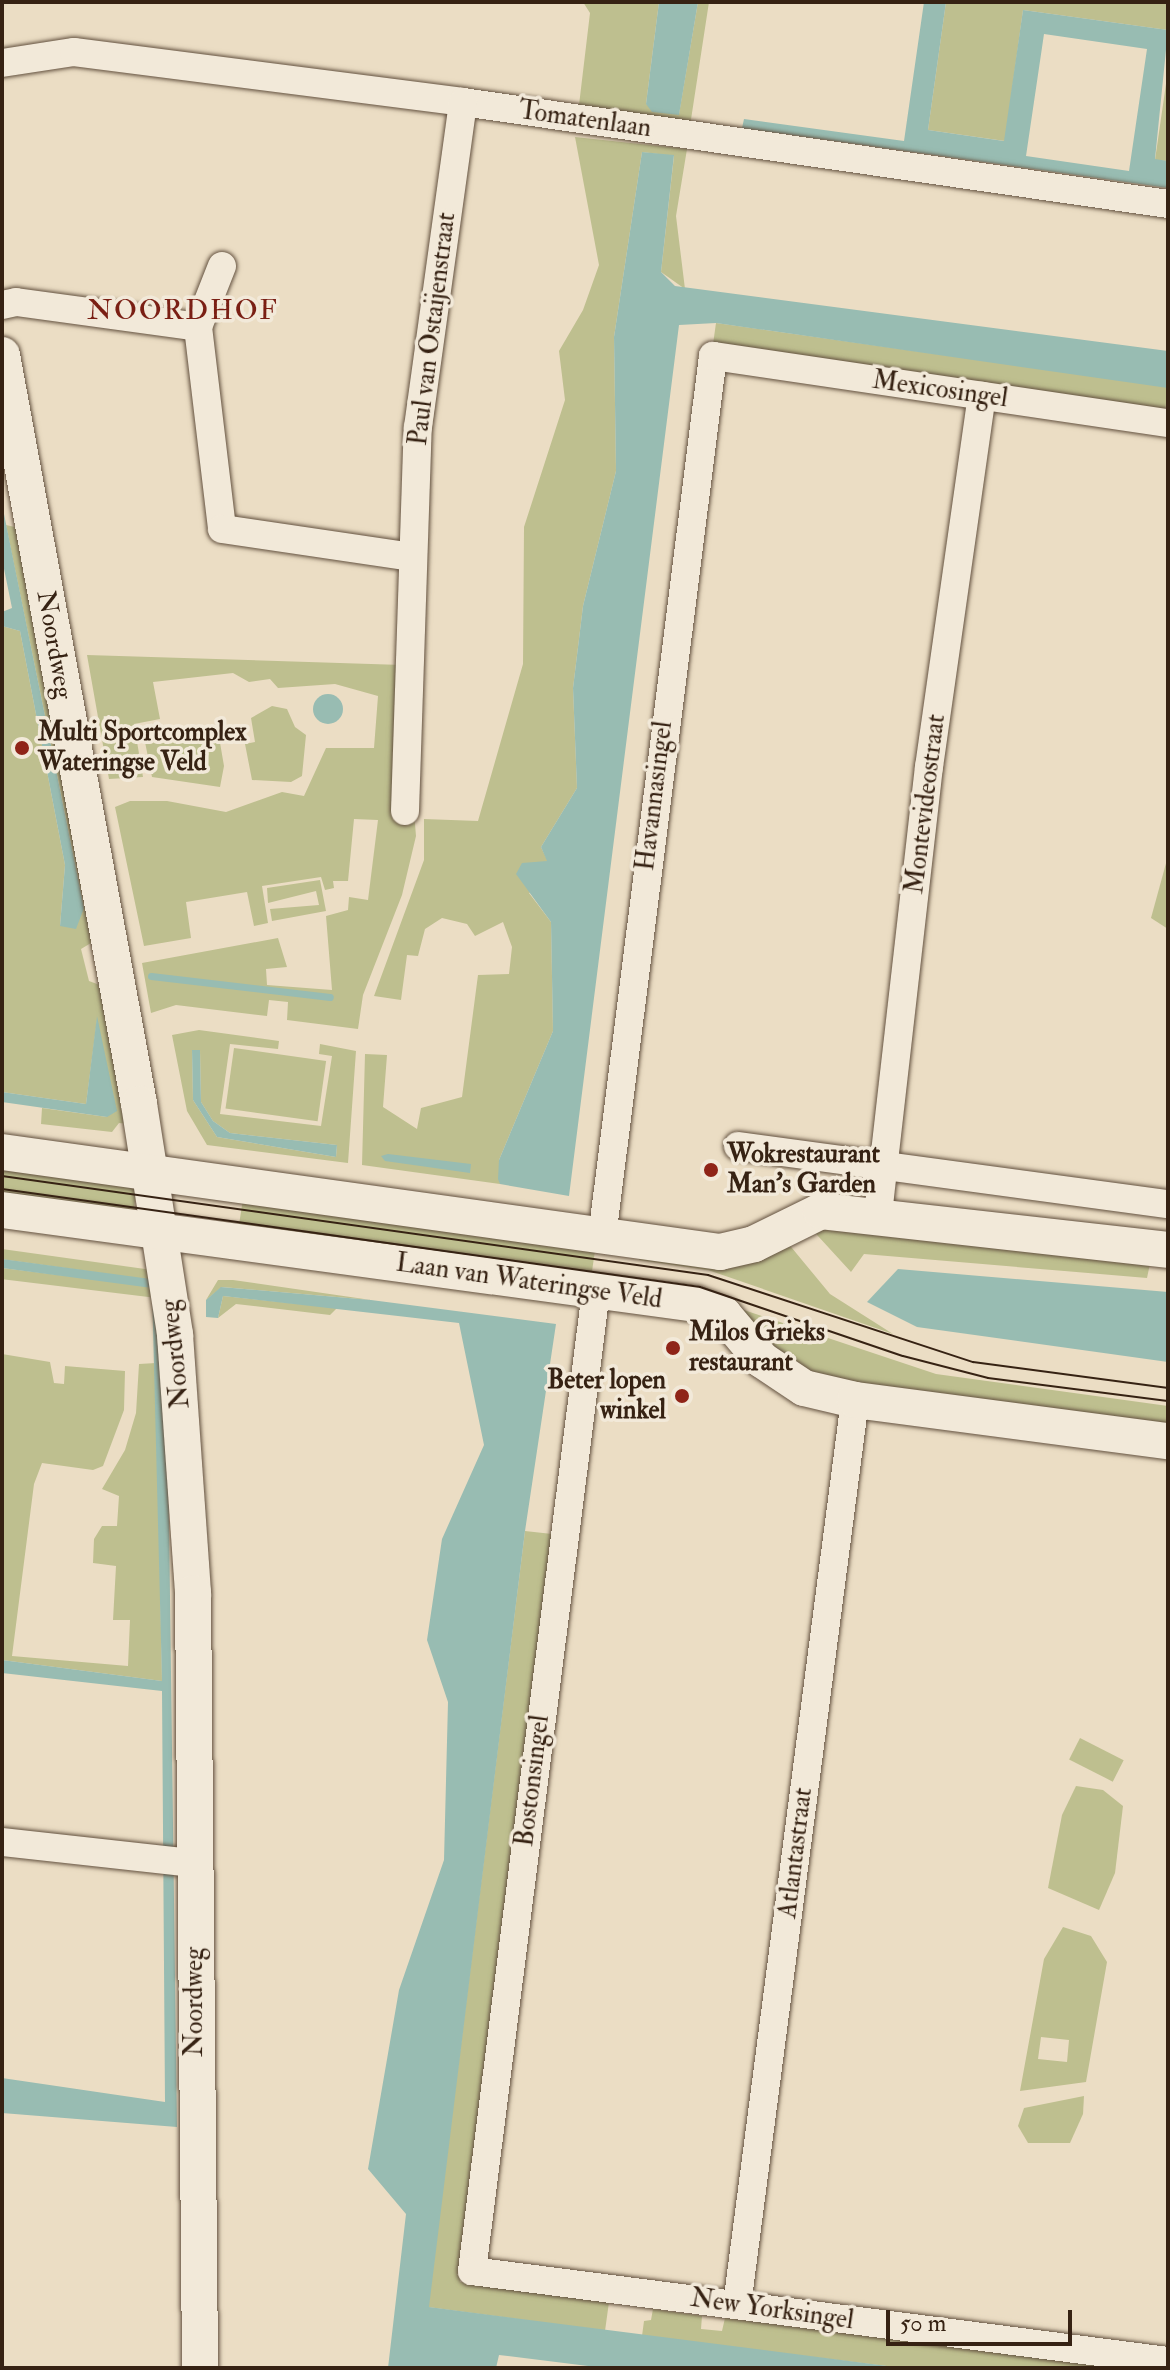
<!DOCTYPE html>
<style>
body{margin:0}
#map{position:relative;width:1170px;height:2370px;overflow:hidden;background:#ebddc4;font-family:"IM FELL Double Pica",serif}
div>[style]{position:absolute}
.green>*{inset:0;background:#bebf8f;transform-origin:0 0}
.water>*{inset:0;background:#98bcb2}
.round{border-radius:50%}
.stream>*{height:7px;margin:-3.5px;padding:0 3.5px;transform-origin:3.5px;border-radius:3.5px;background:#98bcb2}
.roads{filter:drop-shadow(0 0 2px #63513f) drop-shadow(0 0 2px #63513f)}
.minor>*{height:28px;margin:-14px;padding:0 14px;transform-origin:14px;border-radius:14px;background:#f2e9d9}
.tertiary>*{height:36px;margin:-18px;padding:0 18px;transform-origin:18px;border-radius:18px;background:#f2e9d9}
.tram>*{height:2px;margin:-1px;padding:0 1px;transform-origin:1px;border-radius:1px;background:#362213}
.dots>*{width:22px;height:22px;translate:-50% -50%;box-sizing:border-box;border:4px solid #f2e9d9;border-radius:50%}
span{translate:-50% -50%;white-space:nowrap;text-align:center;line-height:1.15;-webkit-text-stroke:7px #f2e9d9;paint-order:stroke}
.street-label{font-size:26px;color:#362213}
.poi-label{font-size:26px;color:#362213;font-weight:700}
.left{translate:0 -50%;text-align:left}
.right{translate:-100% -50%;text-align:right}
.neighbourhood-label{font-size:28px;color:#7a1f14;letter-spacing:2px}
.frame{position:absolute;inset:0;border:4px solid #362213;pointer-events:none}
.scale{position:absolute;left:886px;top:2310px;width:186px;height:36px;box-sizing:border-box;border:4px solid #362213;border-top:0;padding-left:10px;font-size:24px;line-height:28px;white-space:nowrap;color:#362213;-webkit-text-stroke:6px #f2e9d9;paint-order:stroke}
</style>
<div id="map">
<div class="green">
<div style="clip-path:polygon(583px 2px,659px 2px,646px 104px,679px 114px,698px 2px,709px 2px,690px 126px,579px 105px,590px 13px)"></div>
<div style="clip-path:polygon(946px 2px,1168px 2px,1168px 30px,1023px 10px,1005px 141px,928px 130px)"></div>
<div style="clip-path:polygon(1168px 70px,1168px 161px,1155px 160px)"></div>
<div style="clip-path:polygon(575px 137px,687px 149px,676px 216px,685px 289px,661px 272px,674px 156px,642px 152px,614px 337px,616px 471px,583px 606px,573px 688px,577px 788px,541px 847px,557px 880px,529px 893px,551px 922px,553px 1031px,499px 1160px,500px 1184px,362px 1165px,365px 1054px,387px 1055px,383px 1107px,417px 1129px,421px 1108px,462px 1097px,478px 975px,509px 974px,512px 947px,503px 922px,475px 936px,467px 924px,442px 918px,425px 929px,418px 956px,407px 955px,401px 1000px,374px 996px,424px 860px,424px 819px,478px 821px,523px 664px,524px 527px,565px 400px,559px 351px,583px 310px,599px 265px)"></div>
<div style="left:716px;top:323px;width:457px;height:25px;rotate:8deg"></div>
<div style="clip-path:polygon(6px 525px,19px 528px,96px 940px,81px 949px,89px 981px,105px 987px,131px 1124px,119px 1123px,112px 1132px,41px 1124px,42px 1108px,107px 1117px,97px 1020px,86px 1104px,2px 1092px,2px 626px,20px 631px,65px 865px,60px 926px,84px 907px)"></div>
<div style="clip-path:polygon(87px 655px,402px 665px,416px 836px,402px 895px,363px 995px,358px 1029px,287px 1020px,288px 1002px,269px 1000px,267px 1016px,176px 1005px,151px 1013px,142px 963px,278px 938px,287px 967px,266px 969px,267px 985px,332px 990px,326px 916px,348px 910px,349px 897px,368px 900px,378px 820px,354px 819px,348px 881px,333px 881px,334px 888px,325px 890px,321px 877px,262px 886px,268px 923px,254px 926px,247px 892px,186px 902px,191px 938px,144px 946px,115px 807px,130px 801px,167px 801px,226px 812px,282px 792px,304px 796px,326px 748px,374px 748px,378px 696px,335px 684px,278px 688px,270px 679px,249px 682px,233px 673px,153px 682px,160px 719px,134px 724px,143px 777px,109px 779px)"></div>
<div style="clip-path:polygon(272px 706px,287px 709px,295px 727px,306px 735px,302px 776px,291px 782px,252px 780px,245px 744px,255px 742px,251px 718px)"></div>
<div style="clip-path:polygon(160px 723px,165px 744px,218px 731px,224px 766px,220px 787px,152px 777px,142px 727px)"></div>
<div style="clip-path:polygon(1168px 856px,1168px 929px,1151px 918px)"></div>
<div style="clip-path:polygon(320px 880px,326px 911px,272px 921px,270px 909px,319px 905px,316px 891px,268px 903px,267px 888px)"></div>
<div style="clip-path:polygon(evenodd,199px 1030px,279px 1041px,278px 1049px,230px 1044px,220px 1114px,321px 1126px,332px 1056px,319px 1054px,320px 1044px,356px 1051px,348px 1163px,207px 1145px,187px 1111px,172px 1035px,199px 1030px,192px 1050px,200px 1050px,201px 1102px,213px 1121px,230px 1133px,337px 1145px,336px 1157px,217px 1137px,193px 1100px,192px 1050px)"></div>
<div style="left:234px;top:1048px;width:93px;height:61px;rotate:8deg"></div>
<div style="clip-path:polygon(2px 1160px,137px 1186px,133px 1215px,2px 1204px)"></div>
<div style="clip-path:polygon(243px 1199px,595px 1251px,591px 1278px,238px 1231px)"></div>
<div style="clip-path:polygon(807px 1224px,1151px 1259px,1147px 1278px,864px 1254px,851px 1272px)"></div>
<div style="clip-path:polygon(787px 1242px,830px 1294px,893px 1334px,708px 1270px,639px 1260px,640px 1255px,741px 1265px,767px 1258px)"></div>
<div style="left:2px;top:1249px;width:157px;height:10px;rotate:8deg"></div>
<div style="left:2px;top:1268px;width:151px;height:11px;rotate:7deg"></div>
<div style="clip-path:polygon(218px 1280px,233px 1280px,371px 1300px,222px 1287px,206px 1300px)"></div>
<div style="clip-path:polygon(223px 1296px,337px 1308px,330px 1315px,236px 1304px,218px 1318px)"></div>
<div style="clip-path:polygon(729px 1305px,936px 1374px,1168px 1406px,1168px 1427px,818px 1380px,796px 1373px)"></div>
<div style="clip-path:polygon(2px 1354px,50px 1362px,54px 1383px,64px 1384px,65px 1366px,125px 1371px,124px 1410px,103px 1466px,93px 1470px,42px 1463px,34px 1484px,12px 1656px,128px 1666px,130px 1620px,113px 1620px,116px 1566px,93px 1563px,94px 1539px,102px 1526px,117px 1526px,119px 1496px,102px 1489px,125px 1450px,136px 1413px,139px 1364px,156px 1363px,162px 1681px,2px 1660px)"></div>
<div style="clip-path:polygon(525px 1531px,552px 1534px,460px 2282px,609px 2302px,605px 2331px,428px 2307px)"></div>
<div style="left:1080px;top:1738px;width:49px;height:24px;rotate:27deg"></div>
<div style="clip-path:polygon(1076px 1786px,1103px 1790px,1123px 1806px,1115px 1873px,1099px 1910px,1048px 1888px,1062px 1815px)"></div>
<div style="clip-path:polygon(evenodd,1063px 1927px,1091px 1936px,1107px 1962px,1086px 2082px,1020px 2091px,1044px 1959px,1063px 1927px,1041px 2037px,1069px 2040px,1067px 2062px,1038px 2059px,1041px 2037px)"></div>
<div style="clip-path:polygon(1084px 2096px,1083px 2114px,1070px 2143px,1028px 2143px,1018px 2126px,1024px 2108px)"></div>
<div style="clip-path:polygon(653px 2309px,702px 2316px,701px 2329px,722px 2331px,725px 2318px,1122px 2368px,903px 2368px,642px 2336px,644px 2321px,651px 2320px)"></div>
</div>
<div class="water">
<div style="clip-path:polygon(659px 2px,698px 2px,679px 115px,652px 112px,646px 104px)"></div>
<div style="clip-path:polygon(evenodd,924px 2px,946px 2px,928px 130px,1004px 141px,1023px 10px,1168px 30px,1155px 159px,1168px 161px,1168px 188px,742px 128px,744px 119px,904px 141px,924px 2px,1044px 34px,1147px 49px,1129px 171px,1026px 156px,1044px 34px)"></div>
<div style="clip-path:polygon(642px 152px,674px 155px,661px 272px,675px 286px,1168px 351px,1168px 388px,716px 323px,679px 325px,569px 1196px,500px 1184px,498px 1179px,499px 1160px,553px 1031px,551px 922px,516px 874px,522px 863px,547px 861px,541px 847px,577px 788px,573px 688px,583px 606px,616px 471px,614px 337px)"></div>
<div style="clip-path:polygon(2px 504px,84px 908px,76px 929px,60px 926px,65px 865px,20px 631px,2px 626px,2px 612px,12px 608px,2px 559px)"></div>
<div class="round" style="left:313px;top:694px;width:30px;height:30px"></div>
<div style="clip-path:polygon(97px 1016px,117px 1111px,107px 1117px,2px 1102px,2px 1092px,86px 1104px)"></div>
<div style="clip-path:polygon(192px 1050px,200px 1050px,201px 1102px,213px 1121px,230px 1133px,337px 1145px,336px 1157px,217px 1137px,193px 1100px)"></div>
<div style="clip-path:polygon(388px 1154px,471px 1164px,470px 1173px,385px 1161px,381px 1156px)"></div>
<div style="clip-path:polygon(2px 1259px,158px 1280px,167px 1370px,177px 2127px,2px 2113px,2px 2078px,165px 2102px,162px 1691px,2px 1673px,2px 1660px,162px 1681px,152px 1288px,2px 1268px)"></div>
<div style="clip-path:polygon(898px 1269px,1168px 1292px,1168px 1362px,917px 1327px,867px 1302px)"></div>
<div style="clip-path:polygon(221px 1287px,371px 1300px,556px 1324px,525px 1531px,429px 2307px,903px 2368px,604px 2368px,499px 2355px,496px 2368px,388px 2368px,406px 2214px,368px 2169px,399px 1990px,444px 1860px,448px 1702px,427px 1640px,442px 1539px,484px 1445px,459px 1323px,223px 1296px,218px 1318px,206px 1317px,206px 1300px)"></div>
</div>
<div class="stream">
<div style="left:151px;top:976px;width:180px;rotate:6.7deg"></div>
</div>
<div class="roads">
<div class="minor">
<div style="left:2px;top:63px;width:73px;rotate:-8.7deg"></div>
<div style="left:74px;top:52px;width:392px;rotate:7.3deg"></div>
<div style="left:463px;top:102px;width:712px;rotate:8.23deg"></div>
<div style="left:222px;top:266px;width:66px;rotate:111.5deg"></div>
<div style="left:198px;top:327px;width:203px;rotate:83.2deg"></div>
<div style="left:222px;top:529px;width:191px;rotate:8.4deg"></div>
<div style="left:2px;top:305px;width:14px;rotate:-12deg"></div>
<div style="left:16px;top:302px;width:184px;rotate:7.8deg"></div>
<div style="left:405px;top:811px;width:384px;rotate:-88.1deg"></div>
<div style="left:418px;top:427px;width:328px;rotate:-82.1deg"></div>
<div style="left:738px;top:1146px;width:434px;rotate:7.7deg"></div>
<div style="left:878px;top:1214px;width:450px;rotate:-83.5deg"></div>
<div style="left:929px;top:767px;width:375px;rotate:-81.9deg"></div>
<div style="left:602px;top:1237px;width:888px;rotate:-82.82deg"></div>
<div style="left:713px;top:356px;width:460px;rotate:8.4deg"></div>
<div style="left:596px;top:1291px;width:988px;rotate:97.21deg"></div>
<div style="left:472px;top:2271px;width:702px;rotate:7.37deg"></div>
<div style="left:2px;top:1842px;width:192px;rotate:6.3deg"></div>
<div style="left:737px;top:2305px;width:913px;rotate:-82.57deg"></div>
</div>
<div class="tertiary">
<div style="left:2px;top:355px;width:761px;rotate:79.63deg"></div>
<div style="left:139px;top:1104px;width:234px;rotate:81.1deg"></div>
<div style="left:175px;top:1335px;width:259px;rotate:86deg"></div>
<div style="left:193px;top:1593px;width:775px;rotate:89.48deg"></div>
<div style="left:2px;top:1152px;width:725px;rotate:7.93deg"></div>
<div style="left:720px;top:1252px;width:35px;rotate:-13deg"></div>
<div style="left:754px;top:1244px;width:75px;rotate:-26.2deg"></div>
<div style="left:821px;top:1211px;width:349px;rotate:6.4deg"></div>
<div style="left:2px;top:1210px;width:700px;rotate:7.71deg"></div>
<div style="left:696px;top:1304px;width:30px;rotate:21deg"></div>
<div style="left:724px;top:1315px;width:59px;rotate:49.8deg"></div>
<div style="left:762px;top:1360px;width:50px;rotate:33.7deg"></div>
<div style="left:804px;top:1388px;width:52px;rotate:13.2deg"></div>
<div style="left:855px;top:1400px;width:316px;rotate:7.5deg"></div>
</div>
</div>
<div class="tram">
<div style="left:2px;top:1176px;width:713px;rotate:7.98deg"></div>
<div style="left:708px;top:1275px;width:279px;rotate:18.2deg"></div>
<div style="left:973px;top:1362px;width:197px;rotate:7.6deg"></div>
<div style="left:2px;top:1189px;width:705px;rotate:7.99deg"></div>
<div style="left:700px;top:1287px;width:214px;rotate:18.8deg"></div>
<div style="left:903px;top:1356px;width:88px;rotate:14.5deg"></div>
<div style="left:988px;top:1378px;width:181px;rotate:7.3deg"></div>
</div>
<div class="dots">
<div style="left:22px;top:748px;background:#8f2418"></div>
<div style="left:711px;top:1170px;background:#8f2418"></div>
<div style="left:673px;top:1348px;background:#8f2418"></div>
<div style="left:682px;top:1396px;background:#8f2418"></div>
</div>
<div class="street-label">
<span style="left:585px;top:120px;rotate:8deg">Tomatenlaan</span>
<span style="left:433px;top:329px;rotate:-83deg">Paul van Ostaijenstraat</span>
<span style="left:940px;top:390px;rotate:8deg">Mexicosingel</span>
<span style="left:54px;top:645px;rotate:80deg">Noordweg</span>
<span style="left:655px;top:796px;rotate:-83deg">Havannasingel</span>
<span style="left:926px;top:804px;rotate:-83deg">Montevideostraat</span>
<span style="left:529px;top:1282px;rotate:8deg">Laan van Wateringse Veld</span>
<span style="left:176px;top:1354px;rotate:-96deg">Noordweg</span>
<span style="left:533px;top:1781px;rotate:-83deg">Bostonsingel</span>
<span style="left:796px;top:1853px;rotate:-83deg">Atlantastraat</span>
<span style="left:195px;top:2002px;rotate:-90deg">Noordweg</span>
<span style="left:772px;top:2310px;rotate:8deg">New Yorksingel</span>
</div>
<div class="poi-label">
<span class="left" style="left:38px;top:748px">Multi Sportcomplex<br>Wateringse Veld</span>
<span class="left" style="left:727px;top:1170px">Wokrestaurant<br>Man's Garden</span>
<span class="left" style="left:689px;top:1348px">Milos Grieks<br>restaurant</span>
<span class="right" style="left:666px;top:1396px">Beter lopen<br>winkel</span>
</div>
<div class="neighbourhood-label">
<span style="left:183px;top:311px">NOORDHOF</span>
</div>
<div class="frame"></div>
<div class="scale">50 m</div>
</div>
